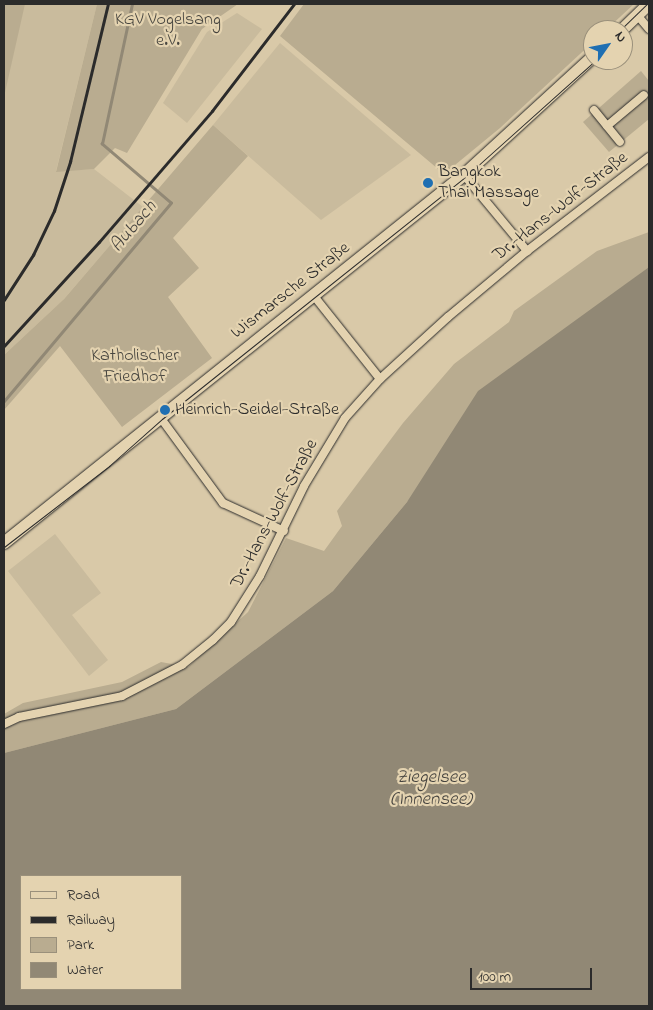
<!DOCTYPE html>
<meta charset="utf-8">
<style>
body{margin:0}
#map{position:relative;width:653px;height:1010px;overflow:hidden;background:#d9c9a8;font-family:"Indie Flower",sans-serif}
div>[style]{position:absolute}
.built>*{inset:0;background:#c9bb9d}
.green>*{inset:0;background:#b9ac90}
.water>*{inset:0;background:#918875}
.stream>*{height:2.5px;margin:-1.25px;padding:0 1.25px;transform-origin:1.25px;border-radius:1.25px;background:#918875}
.roads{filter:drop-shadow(0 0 1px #2b2b2b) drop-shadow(0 0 1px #2b2b2b)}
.street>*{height:8px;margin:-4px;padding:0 4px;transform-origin:4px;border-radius:4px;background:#e4d3b0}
.primary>*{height:12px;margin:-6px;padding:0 6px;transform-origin:6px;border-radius:6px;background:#e4d3b0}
.tram>*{height:1px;margin:-0.5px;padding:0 0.5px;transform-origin:0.5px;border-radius:0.5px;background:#2b2b2b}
.rail>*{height:2.5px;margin:-1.25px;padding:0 1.25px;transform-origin:1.25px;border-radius:1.25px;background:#2b2b2b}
.dots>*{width:14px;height:14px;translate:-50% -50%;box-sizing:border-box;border:2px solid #e4d3b0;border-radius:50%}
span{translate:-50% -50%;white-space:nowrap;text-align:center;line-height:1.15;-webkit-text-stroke:4.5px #e4d3b0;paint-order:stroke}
.park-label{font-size:18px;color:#47453f}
.poi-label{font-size:18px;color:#2b2b2b}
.left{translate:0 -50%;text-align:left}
.street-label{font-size:18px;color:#2b2b2b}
.water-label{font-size:19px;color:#44423e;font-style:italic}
.frame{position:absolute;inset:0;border:5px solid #2b2b2b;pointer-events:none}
.legend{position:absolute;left:20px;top:875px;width:162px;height:115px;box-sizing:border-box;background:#e4d3b0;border:1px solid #9a907b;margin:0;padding:6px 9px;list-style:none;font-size:15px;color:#2b2b2b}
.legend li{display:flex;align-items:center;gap:10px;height:25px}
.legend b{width:25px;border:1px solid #9a907b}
.north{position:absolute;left:583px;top:20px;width:50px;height:50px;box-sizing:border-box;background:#e4d3b0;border:1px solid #9a907b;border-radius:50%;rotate:57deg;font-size:14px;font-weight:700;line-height:20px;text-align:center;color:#2b2b2b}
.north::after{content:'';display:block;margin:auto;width:18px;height:22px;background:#1f6fb2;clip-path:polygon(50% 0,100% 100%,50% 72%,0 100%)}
.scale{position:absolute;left:470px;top:968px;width:122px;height:22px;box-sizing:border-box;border:2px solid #2b2b2b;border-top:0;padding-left:6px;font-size:15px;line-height:18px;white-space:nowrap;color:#2b2b2b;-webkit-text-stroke:4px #e4d3b0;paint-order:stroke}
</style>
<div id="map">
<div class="built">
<div style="clip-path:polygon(4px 4px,97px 4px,56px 171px,94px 169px,143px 207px,63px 300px,4px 355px)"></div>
<div style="clip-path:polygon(237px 13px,262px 29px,187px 123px,163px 103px,207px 32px)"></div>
<div style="clip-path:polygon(280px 43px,411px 155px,321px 220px,213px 125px)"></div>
<div style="clip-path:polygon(55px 534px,101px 593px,72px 615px,108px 660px,89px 676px,8px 571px)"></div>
</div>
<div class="green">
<div style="clip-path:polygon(4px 4px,25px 4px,4px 97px)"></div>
<div style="clip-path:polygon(97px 4px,238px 4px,202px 29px,127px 153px,115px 148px,94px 169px,56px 172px)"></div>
<div style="clip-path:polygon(304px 4px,634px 4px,606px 30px,593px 30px,593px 42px,500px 128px,444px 174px,280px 36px)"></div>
<div style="clip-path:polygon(641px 71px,649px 81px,649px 119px,609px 152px,583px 122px)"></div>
<div style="clip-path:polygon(213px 125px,248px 156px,173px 238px,199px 268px,168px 297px,212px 358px,122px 427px,60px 346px,4px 410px,4px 355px,64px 299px)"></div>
<div style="clip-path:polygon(649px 232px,649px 267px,581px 318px,407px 502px,333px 591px,176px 709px,4px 753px,4px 714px,23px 703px,122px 682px,161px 662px,188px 667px,248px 612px,286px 538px,324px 551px,342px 526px,337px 511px,403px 423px,454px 364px,509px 322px,514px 311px,597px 251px)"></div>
</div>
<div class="water">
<div style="clip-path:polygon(evenodd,649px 267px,649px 1006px,4px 1006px,4px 753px,176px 709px,333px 591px,407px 502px,478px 391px,649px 267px,21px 876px,181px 876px,181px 989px,21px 989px,21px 876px)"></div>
</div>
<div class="stream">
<div style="left:4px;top:401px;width:259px;rotate:-49.9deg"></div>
<div style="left:171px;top:203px;width:91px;rotate:-139.5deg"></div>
<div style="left:102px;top:144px;width:143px;rotate:-77.9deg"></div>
</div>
<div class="roads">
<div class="street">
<div style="left:638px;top:16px;width:17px;rotate:50deg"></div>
<div style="left:594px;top:110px;width:41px;rotate:50.9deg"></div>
<div style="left:607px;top:126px;width:48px;rotate:-40deg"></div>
<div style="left:464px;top:175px;width:99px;rotate:50.3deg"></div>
<div style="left:314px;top:296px;width:106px;rotate:51.5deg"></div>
<div style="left:160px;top:417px;width:107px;rotate:53.8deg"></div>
<div style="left:223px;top:503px;width:67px;rotate:24.7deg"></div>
<div style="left:4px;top:724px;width:17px;rotate:-25deg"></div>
<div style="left:19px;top:717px;width:105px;rotate:-11.5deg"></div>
<div style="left:122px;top:696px;width:68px;rotate:-27.3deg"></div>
<div style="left:182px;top:665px;width:40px;rotate:-39deg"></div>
<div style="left:213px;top:640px;width:25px;rotate:-45deg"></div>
<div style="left:231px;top:622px;width:54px;rotate:-57.8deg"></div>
<div style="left:260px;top:576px;width:100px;rotate:-63.9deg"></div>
<div style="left:304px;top:486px;width:79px;rotate:-58.9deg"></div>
<div style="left:345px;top:418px;width:52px;rotate:-48.1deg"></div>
<div style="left:380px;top:379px;width:92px;rotate:-42.4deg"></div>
<div style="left:448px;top:317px;width:103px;rotate:-39.9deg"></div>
<div style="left:527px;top:251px;width:154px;rotate:-37.6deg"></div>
</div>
<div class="primary">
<div style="left:622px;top:30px;width:37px;rotate:-44deg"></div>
<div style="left:4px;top:543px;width:589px;rotate:-38.66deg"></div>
<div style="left:464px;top:175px;width:175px;rotate:-42.5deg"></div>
</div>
</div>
<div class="tram">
<div style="left:620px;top:30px;width:37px;rotate:-44deg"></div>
<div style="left:4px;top:547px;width:133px;rotate:-37.6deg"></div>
<div style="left:109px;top:466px;width:71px;rotate:-41.6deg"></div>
<div style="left:162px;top:419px;width:388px;rotate:-38.6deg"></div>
<div style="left:465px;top:177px;width:176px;rotate:-41.8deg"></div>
</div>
<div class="rail">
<div style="left:4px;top:300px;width:54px;rotate:-57.2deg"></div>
<div style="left:33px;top:255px;width:49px;rotate:-64.5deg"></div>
<div style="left:54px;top:211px;width:52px;rotate:-71.9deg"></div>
<div style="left:70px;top:162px;width:163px;rotate:-76.5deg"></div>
<div style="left:4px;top:346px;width:141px;rotate:-47.6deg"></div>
<div style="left:99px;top:242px;width:173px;rotate:-49.2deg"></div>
<div style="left:212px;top:111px;width:135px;rotate:-52.5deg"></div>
</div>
<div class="dots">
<div style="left:428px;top:183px;background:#1f6fb2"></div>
<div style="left:165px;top:410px;background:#1f6fb2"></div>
</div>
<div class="park-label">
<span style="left:168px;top:31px">KGV Vogelsang<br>e.V.</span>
<span style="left:135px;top:367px">Katholischer<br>Friedhof</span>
</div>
<div class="poi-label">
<span class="left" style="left:438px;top:183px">Bangkok<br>Thai Massage</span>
<span class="left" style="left:175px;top:410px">Heinrich-Seidel-Straße</span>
</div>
<div class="street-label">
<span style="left:561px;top:207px;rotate:-38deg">Dr.-Hans-Wolf-Straße</span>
<span style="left:291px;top:291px;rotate:-38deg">Wismarsche Straße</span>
<span style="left:275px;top:514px;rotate:-62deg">Dr.-Hans-Wolf-Straße</span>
</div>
<div class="water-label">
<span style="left:134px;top:227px;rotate:-50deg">Aubach</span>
<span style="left:431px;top:789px">Ziegelsee<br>(Innensee)</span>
</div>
<div class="frame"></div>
<ul class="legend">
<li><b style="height:6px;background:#e4d3b0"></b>Road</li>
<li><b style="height:6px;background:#2b2b2b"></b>Railway</li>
<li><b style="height:14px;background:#b9ac90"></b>Park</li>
<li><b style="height:14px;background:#918875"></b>Water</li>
</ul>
<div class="north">N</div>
<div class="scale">100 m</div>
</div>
